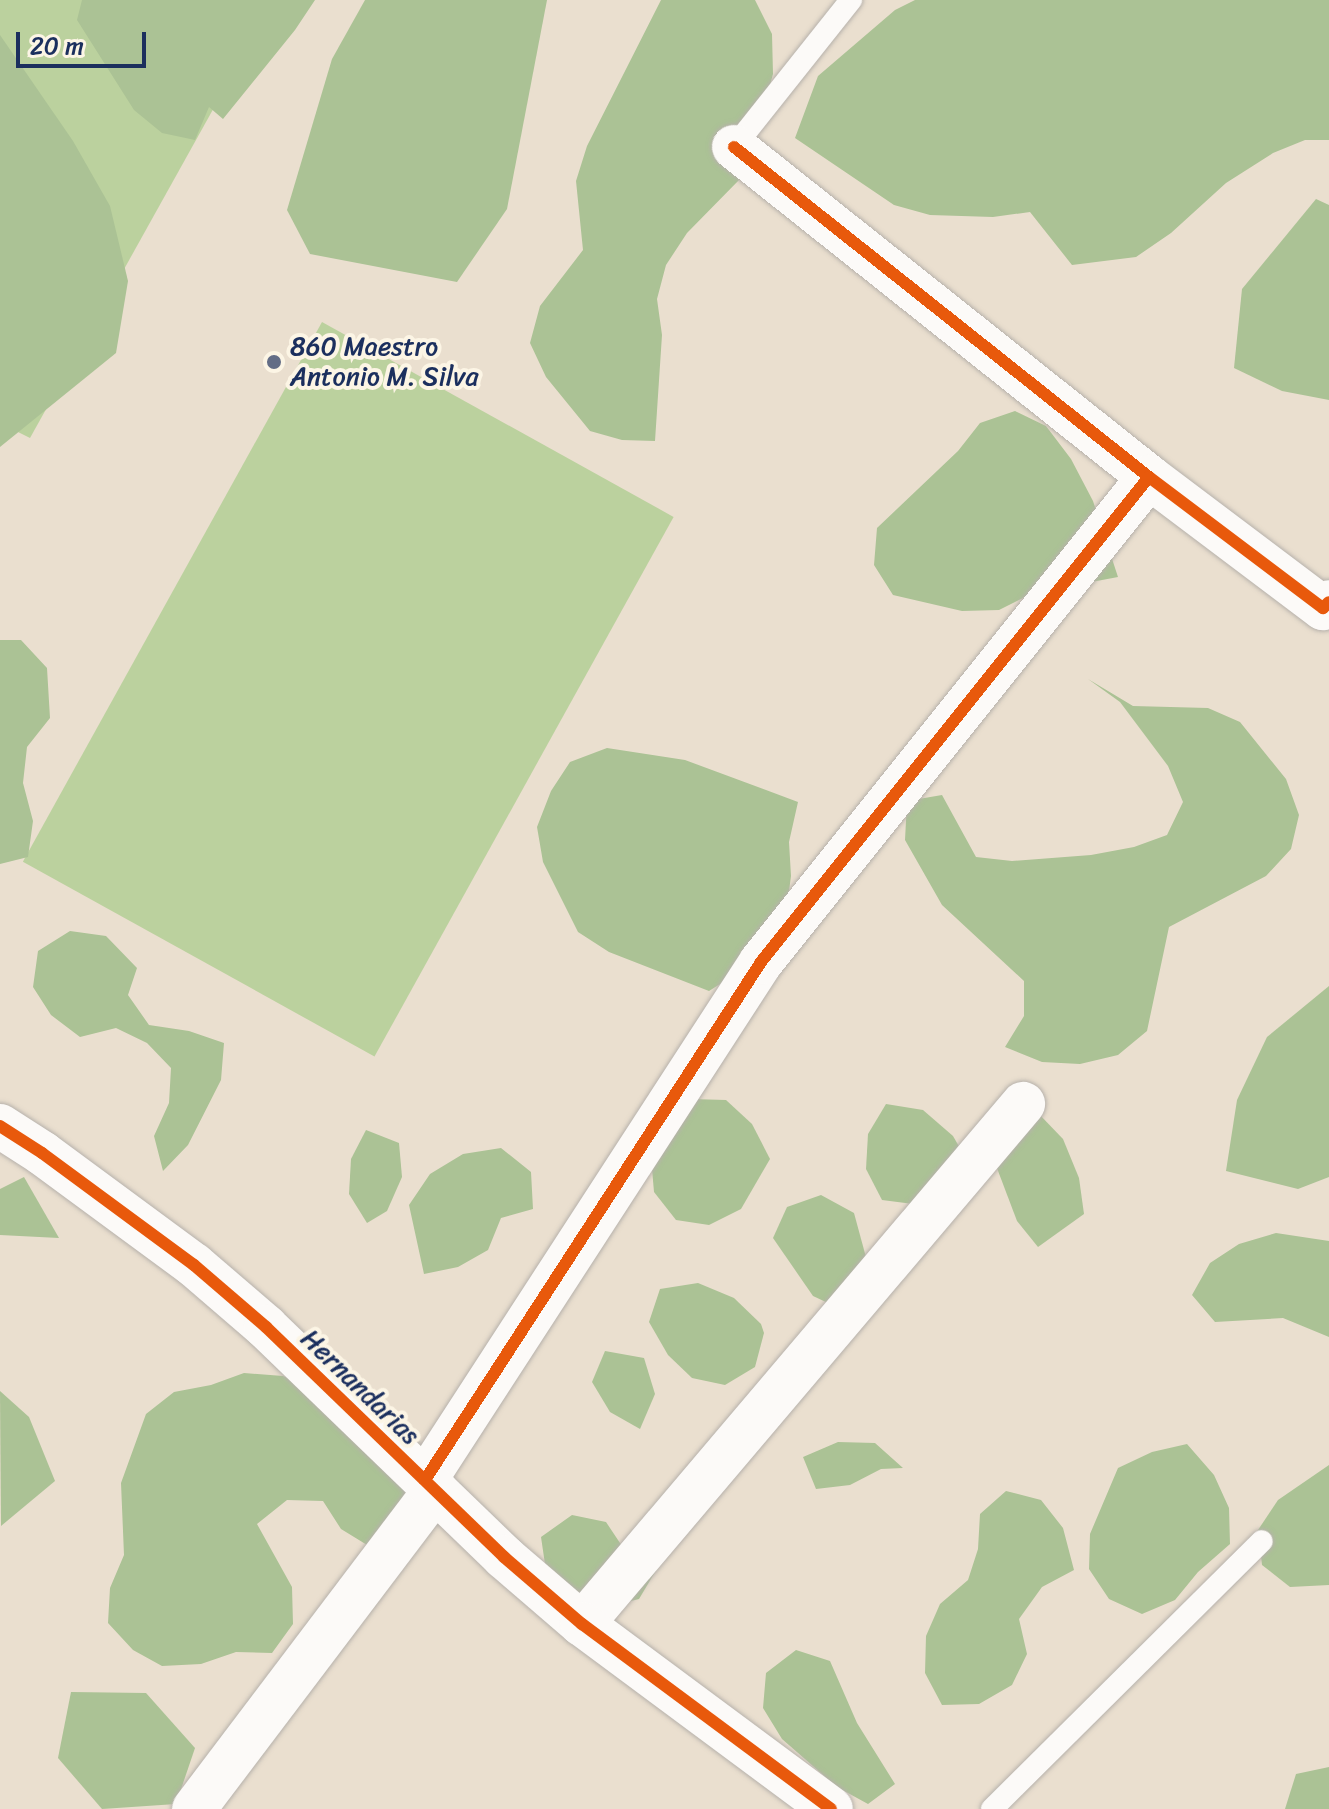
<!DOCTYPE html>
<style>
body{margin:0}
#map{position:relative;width:1329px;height:1809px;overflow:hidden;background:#eadfcf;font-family:Sriracha,sans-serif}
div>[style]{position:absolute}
.green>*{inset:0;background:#bbd19e;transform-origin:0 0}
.forest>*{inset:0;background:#abc295}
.roads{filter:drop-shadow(0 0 2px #b6b1ab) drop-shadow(0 0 2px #b6b1ab)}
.service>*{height:22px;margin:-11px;padding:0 11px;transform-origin:11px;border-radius:11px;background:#fcfaf8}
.minor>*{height:44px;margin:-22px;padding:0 22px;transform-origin:22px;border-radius:22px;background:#fcfaf8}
.tertiary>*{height:44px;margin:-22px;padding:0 22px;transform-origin:22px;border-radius:22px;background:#fcfaf8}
.cycleway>*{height:12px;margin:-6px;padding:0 6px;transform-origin:6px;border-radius:6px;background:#e8590c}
.dots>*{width:22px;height:22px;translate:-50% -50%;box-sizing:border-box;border:4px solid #fcf5e5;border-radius:50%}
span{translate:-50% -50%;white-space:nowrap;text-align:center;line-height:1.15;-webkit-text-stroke:8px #fcf5e5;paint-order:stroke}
.poi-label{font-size:26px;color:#1b2f5e}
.left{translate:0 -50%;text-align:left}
.street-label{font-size:26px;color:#1b2f5e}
.scale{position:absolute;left:16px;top:32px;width:130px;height:36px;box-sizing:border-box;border:4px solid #1b2f5e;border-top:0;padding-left:10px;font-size:24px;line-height:28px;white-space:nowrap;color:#1b2f5e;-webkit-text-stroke:6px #fcf5e5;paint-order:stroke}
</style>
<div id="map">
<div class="green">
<div style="clip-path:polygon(0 0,274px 0,30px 438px,0 423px)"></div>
<div style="left:322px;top:322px;width:402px;height:617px;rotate:29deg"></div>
</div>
<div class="forest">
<div style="clip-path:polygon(82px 0,315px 0,295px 30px,223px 119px,209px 107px,195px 140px,162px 133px,134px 110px,77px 20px)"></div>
<div style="clip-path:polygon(365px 0,547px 0,507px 209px,457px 282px,310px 254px,287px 210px,332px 59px)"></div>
<div style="clip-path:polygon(661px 0,755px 0,772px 34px,773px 74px,753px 147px,740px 179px,687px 233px,666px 265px,657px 299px,662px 335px,655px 441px,622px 440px,590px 431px,546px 377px,530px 343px,540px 306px,583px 250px,576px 181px,587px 146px)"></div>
<div style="clip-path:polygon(915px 0,1329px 0,1329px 140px,1305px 140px,1273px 153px,1226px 183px,1171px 233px,1136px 257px,1072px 265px,1030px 212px,993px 217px,930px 215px,894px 205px,795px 138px,818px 76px,895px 10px)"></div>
<div style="clip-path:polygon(0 35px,73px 141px,110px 206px,128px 281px,116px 353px,0 447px)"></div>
<div style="clip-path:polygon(1316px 199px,1329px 205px,1329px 400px,1282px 391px,1234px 368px,1242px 289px)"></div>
<div style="clip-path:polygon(1015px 411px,1046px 426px,1071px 459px,1093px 501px,1118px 577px,1033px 593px,999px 610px,962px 611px,893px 595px,874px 565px,877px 528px,958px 451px,980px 423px)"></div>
<div style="clip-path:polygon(0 640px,21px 640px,47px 668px,50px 718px,27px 747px,23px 783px,33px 821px,28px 857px,0 864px)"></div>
<div style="clip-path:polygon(1088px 679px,1133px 706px,1208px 708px,1240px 722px,1286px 779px,1299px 815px,1291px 849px,1266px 876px,1169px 927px,1147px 1031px,1118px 1055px,1080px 1064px,1042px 1062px,1005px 1047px,1024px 1016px,1024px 981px,942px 905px,905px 840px,907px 801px,942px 795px,976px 857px,1012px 861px,1091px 855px,1134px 847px,1167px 835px,1183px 802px,1168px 766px,1120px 702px)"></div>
<div style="clip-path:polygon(607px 748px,685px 760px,798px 802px,789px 842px,791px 876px,786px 914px,739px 972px,709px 991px,609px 952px,578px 932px,543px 862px,537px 827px,551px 791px,570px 762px)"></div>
<div style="clip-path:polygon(70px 931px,106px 936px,137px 968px,128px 995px,149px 1025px,189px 1031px,224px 1043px,221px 1080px,188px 1145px,163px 1171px,154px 1136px,169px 1103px,171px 1068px,147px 1043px,116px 1028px,80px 1037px,51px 1015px,33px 987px,38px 951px)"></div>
<div style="clip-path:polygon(1329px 986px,1329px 1177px,1298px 1189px,1226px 1171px,1237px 1100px,1267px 1037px)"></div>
<div style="clip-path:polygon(691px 1099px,726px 1100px,752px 1124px,770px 1159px,741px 1209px,709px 1225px,676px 1220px,654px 1192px,651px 1157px)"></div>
<div style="clip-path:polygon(886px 1104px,923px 1110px,953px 1136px,972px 1169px,921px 1205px,882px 1200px,866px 1169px,868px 1134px)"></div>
<div style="clip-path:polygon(1038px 1113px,1063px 1139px,1079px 1178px,1084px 1214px,1038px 1247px,1017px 1221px,992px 1155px)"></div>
<div style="clip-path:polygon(366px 1130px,399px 1143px,402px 1177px,387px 1211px,367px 1223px,349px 1194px,351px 1159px)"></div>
<div style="clip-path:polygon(501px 1148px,531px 1172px,533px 1209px,501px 1218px,488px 1250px,458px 1267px,424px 1274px,409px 1205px,430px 1174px,463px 1154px)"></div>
<div style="clip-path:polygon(24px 1177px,59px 1238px,0 1235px,0 1189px)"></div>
<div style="clip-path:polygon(821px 1195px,854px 1213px,873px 1283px,843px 1310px,813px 1296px,773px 1238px,787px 1207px)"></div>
<div style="clip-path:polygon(1276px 1233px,1329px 1241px,1329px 1337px,1283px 1318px,1215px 1322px,1192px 1295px,1210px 1263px,1239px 1244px)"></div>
<div style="clip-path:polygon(698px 1283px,734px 1298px,761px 1324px,764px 1333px,755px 1367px,725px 1385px,692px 1378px,668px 1355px,649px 1322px,660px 1289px)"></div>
<div style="clip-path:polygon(605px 1351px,644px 1358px,655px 1394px,640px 1429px,610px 1412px,592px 1382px)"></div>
<div style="clip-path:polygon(244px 1373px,283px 1376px,319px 1391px,386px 1455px,427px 1519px,372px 1548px,341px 1529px,323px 1501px,287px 1500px,257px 1524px,292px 1587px,293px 1624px,272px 1653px,236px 1652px,201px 1664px,162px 1666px,133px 1650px,108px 1623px,110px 1588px,124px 1555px,121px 1483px,146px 1414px,174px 1392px,211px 1385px)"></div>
<div style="clip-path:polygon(0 1391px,29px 1417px,55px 1481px,1px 1526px)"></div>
<div style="clip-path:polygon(838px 1442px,875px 1443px,903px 1468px,881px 1469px,850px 1485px,816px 1489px,803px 1457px)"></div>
<div style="clip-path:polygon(1187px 1444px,1214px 1475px,1229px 1508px,1230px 1544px,1198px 1572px,1175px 1600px,1142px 1614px,1109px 1599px,1089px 1569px,1090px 1534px,1118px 1468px,1152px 1452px)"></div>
<div style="clip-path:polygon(1329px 1465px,1329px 1585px,1290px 1587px,1262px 1565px,1258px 1530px,1278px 1500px)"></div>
<div style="clip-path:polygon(1006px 1491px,1041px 1500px,1063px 1528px,1074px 1570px,1042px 1587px,1019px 1619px,1027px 1654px,1012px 1685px,979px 1704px,942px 1705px,925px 1673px,926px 1636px,940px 1604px,968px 1580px,978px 1549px,980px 1514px)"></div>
<div style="clip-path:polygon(572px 1515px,606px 1522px,628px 1555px,658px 1567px,639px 1599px,602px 1608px,569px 1597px,546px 1571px,541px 1537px)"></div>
<div style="clip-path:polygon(796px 1650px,830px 1661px,857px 1723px,895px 1784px,868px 1804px,837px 1787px,782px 1739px,763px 1708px,766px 1673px)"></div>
<div style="clip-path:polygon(71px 1692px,146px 1693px,195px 1748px,176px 1804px,102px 1809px,58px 1758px)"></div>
<div style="clip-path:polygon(1329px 1767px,1329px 1809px,1285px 1809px,1296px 1774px)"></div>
</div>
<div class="roads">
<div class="service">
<div style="left:734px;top:147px;width:188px;rotate:-51.5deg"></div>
<div style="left:992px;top:1809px;width:380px;rotate:-44.8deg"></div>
</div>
<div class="minor">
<div style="left:734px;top:147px;width:530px;rotate:38.49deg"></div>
<div style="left:1149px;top:477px;width:218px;rotate:37deg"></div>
<div style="left:1323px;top:608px;width:8px;rotate:-45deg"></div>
<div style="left:425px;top:1480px;width:617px;rotate:-57.03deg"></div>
<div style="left:761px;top:962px;width:621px;rotate:-51.34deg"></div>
<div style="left:582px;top:1624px;width:682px;rotate:-49.7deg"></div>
<div style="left:194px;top:1809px;width:400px;rotate:-52.9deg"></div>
</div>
<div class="tertiary">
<div style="left:0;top:1126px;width:50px;rotate:32.7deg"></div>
<div style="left:42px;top:1153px;width:189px;rotate:36.4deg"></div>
<div style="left:194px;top:1265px;width:95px;rotate:40.7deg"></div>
<div style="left:266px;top:1327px;width:331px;rotate:44deg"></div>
<div style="left:504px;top:1557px;width:103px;rotate:40.7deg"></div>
<div style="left:582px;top:1624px;width:310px;rotate:36.6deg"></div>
</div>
</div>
<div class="cycleway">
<div style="left:734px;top:147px;width:530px;rotate:38.49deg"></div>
<div style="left:1149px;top:477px;width:218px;rotate:37deg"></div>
<div style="left:1323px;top:608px;width:8px;rotate:-45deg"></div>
<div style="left:0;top:1126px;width:50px;rotate:32.7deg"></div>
<div style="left:42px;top:1153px;width:189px;rotate:36.4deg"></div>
<div style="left:194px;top:1265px;width:95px;rotate:40.7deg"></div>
<div style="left:266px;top:1327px;width:331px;rotate:44deg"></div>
<div style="left:504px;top:1557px;width:103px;rotate:40.7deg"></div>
<div style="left:582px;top:1624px;width:310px;rotate:36.6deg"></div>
<div style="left:425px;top:1480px;width:617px;rotate:-57.03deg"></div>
<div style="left:761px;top:962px;width:621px;rotate:-51.34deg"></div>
</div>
<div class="dots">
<div style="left:274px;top:362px;background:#636d86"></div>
</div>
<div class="poi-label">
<span class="left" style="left:290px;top:362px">860 Maestro<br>Antonio M. Silva</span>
</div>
<div class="street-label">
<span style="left:360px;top:1387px;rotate:44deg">Hernandarias</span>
</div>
<div class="scale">20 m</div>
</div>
